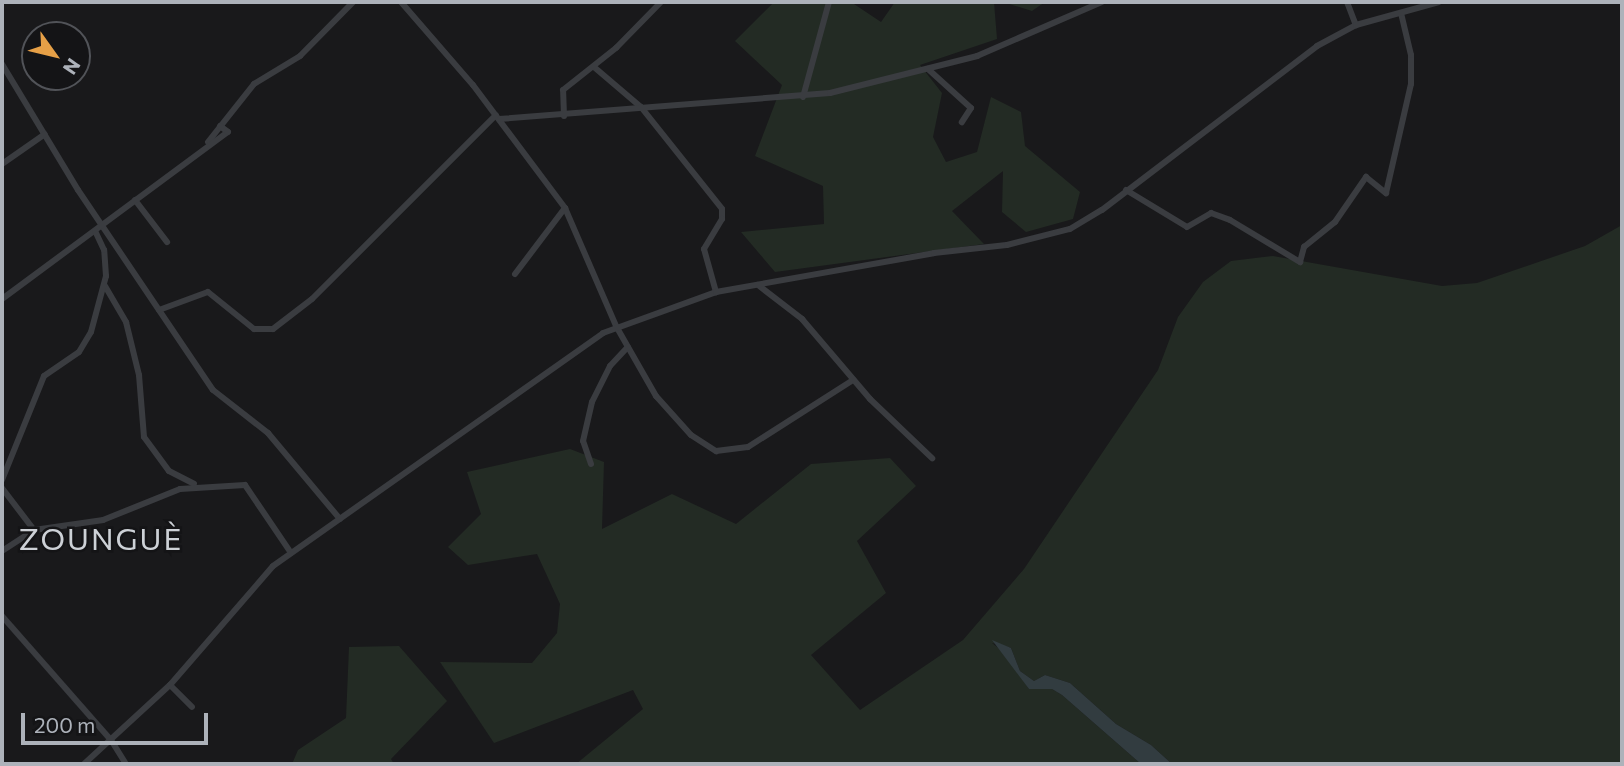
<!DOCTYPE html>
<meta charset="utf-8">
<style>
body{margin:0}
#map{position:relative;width:1624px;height:766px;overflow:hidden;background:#19191b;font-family:Commissioner,sans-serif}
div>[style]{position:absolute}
.green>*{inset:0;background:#232b24}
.water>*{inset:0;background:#323c40}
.minor>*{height:6px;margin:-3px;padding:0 3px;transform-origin:3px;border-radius:3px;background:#3a3c40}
span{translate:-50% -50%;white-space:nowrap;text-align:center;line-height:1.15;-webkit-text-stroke:5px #141416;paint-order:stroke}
.quarter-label{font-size:30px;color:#cdd1d6;letter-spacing:2px}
.frame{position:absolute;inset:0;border:4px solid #adb2ba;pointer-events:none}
.north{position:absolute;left:21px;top:21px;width:70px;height:70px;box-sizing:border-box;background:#141416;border:2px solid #515358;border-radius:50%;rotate:124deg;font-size:19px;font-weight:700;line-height:28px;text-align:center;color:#adb2ba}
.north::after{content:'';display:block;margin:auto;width:24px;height:32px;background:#e6a047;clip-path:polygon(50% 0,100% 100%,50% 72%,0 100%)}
.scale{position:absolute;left:21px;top:713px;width:187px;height:32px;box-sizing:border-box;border:4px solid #adb2ba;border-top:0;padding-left:9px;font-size:21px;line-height:24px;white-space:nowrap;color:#adb2ba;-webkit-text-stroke:5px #141416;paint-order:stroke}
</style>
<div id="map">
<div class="green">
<div style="clip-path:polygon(774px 2px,851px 2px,881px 22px,895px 2px,994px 2px,997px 39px,920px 65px,942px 93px,933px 137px,946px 162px,977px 152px,991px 97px,1021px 112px,1025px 146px,1080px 192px,1073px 219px,1026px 232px,1002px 212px,1003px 171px,952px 211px,984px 244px,775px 272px,741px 232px,824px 224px,823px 186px,755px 156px,782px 85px,735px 41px)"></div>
<div style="clip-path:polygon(1003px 2px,1045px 2px,1032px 11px)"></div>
<div style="clip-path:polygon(1622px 225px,1622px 764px,1172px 764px,1151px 745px,1116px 724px,1070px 683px,1045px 675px,1034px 681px,1020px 671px,1011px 648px,992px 643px,1006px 654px,1029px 689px,1052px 689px,1062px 695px,1141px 764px,576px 764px,643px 709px,633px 690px,494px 743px,440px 662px,532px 663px,557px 633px,560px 604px,537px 554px,468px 565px,448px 547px,481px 514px,467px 472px,570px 449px,604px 462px,602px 529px,672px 494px,736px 524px,811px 464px,890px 458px,916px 486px,857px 541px,886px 593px,811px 655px,860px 710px,963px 640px,1024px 569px,1158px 370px,1178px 317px,1203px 282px,1231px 261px,1273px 256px,1442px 286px,1477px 283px,1585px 246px)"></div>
<div style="clip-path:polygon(399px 646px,447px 701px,391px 759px,394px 764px,292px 764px,298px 750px,346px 718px,349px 647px)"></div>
</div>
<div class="water">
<div style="clip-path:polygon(992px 640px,1011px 648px,1020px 671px,1034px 681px,1045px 675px,1070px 683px,1116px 724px,1151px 745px,1172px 764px,1141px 764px,1062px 695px,1052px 689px,1029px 689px)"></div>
</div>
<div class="minor">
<div style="left:401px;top:2px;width:110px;rotate:49.1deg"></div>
<div style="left:473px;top:85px;width:154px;rotate:53.2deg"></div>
<div style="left:565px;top:208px;width:129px;rotate:66.6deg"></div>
<div style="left:616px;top:326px;width:81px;rotate:60.3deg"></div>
<div style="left:656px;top:396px;width:52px;rotate:48.1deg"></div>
<div style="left:691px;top:435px;width:30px;rotate:33deg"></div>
<div style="left:716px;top:451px;width:32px;rotate:-7deg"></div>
<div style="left:748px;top:447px;width:125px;rotate:-32.5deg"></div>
<div style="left:1347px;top:2px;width:25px;rotate:69deg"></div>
<div style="left:2px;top:64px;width:147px;rotate:58.9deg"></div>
<div style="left:78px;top:190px;width:241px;rotate:56deg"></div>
<div style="left:213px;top:390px;width:70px;rotate:38deg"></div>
<div style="left:268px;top:433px;width:112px;rotate:50.1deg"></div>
<div style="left:594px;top:67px;width:62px;rotate:40.4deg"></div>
<div style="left:641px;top:107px;width:130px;rotate:51.5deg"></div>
<div style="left:722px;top:209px;width:10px;rotate:90deg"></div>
<div style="left:722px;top:219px;width:35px;rotate:121deg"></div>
<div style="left:704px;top:249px;width:45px;rotate:74.4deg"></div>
<div style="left:928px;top:69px;width:58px;rotate:42.2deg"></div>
<div style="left:971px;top:108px;width:17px;rotate:123deg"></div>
<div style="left:803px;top:97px;width:98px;rotate:-74.7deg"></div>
<div style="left:564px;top:116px;width:26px;rotate:-92deg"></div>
<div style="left:563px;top:90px;width:68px;rotate:-38.4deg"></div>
<div style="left:616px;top:48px;width:64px;rotate:-45.6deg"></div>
<div style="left:499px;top:119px;width:332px;rotate:-4.5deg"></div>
<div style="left:830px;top:93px;width:152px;rotate:-14.1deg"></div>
<div style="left:977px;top:56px;width:136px;rotate:-23.4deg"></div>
<div style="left:208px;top:142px;width:74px;rotate:-51.6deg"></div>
<div style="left:254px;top:84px;width:54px;rotate:-31.3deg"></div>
<div style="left:300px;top:56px;width:76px;rotate:-45.5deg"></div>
<div style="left:2px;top:164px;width:52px;rotate:-34.9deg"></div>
<div style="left:1126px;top:190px;width:71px;rotate:31.2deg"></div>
<div style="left:1187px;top:227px;width:28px;rotate:-30deg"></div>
<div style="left:1211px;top:213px;width:20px;rotate:20deg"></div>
<div style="left:1230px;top:220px;width:82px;rotate:31deg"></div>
<div style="left:1300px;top:262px;width:16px;rotate:-75deg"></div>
<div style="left:1304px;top:247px;width:40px;rotate:-39deg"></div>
<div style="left:1335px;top:222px;width:55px;rotate:-55.4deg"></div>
<div style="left:1366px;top:177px;width:26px;rotate:39deg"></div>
<div style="left:1386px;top:193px;width:112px;rotate:-77.1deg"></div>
<div style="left:1411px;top:84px;width:29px;rotate:-90deg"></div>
<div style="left:1411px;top:55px;width:43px;rotate:-103.4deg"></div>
<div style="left:135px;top:200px;width:53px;rotate:52.7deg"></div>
<div style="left:515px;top:274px;width:83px;rotate:-52.9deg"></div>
<div style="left:758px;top:285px;width:56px;rotate:37.7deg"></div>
<div style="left:802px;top:319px;width:105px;rotate:49.6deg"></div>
<div style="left:870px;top:399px;width:86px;rotate:43.6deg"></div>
<div style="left:105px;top:286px;width:42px;rotate:59.7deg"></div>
<div style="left:126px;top:322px;width:55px;rotate:76.2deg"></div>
<div style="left:139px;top:375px;width:62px;rotate:85.4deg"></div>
<div style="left:144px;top:437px;width:42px;rotate:53.7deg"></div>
<div style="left:169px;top:471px;width:28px;rotate:27deg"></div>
<div style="left:2px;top:299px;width:281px;rotate:-36.5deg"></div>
<div style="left:228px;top:132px;width:10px;rotate:-143deg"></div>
<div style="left:159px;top:310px;width:52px;rotate:-20.2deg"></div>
<div style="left:208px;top:292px;width:59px;rotate:38.8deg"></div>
<div style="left:254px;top:329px;width:19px"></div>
<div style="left:273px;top:329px;width:49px;rotate:-37.6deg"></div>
<div style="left:312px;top:299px;width:260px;rotate:-45deg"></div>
<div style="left:591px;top:464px;width:24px;rotate:-109deg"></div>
<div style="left:583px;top:441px;width:40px;rotate:-77deg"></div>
<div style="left:592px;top:402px;width:40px;rotate:-63.4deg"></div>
<div style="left:610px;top:366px;width:26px;rotate:-47deg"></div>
<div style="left:2px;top:480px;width:112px;rotate:-68deg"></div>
<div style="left:44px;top:376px;width:42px;rotate:-34.4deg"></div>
<div style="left:79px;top:352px;width:23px;rotate:-59deg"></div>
<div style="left:91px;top:332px;width:58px;rotate:-75deg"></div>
<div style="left:106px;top:276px;width:26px;rotate:-94deg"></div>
<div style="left:104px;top:250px;width:21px;rotate:-115deg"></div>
<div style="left:2px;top:488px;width:53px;rotate:52.7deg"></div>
<div style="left:2px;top:551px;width:38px;rotate:-33deg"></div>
<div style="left:34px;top:530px;width:70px;rotate:-8.2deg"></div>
<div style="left:103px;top:520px;width:83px;rotate:-21.9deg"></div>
<div style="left:180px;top:489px;width:65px;rotate:-3.5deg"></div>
<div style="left:245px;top:485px;width:82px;rotate:55.9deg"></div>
<div style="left:2px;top:616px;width:165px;rotate:48.7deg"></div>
<div style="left:111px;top:740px;width:28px;rotate:58deg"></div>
<div style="left:170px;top:685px;width:31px;rotate:45deg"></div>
<div style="left:84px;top:764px;width:117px;rotate:-42.6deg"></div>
<div style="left:170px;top:685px;width:157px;rotate:-49.1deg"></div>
<div style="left:273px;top:566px;width:404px;rotate:-35.2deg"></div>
<div style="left:603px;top:333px;width:120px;rotate:-19.9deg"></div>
<div style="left:716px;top:292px;width:221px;rotate:-10.1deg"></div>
<div style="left:934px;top:253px;width:73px;rotate:-6.3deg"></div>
<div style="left:1007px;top:245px;width:65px;rotate:-14.3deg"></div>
<div style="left:1070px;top:229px;width:37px;rotate:-31deg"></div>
<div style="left:1102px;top:210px;width:270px;rotate:-37.3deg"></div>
<div style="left:1317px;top:46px;width:44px;rotate:-28.3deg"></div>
<div style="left:1356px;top:25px;width:86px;rotate:-15.5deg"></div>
</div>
<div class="quarter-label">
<span style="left:101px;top:538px">ZOUNGUÈ</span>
</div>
<div class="frame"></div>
<div class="north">N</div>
<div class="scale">200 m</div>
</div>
